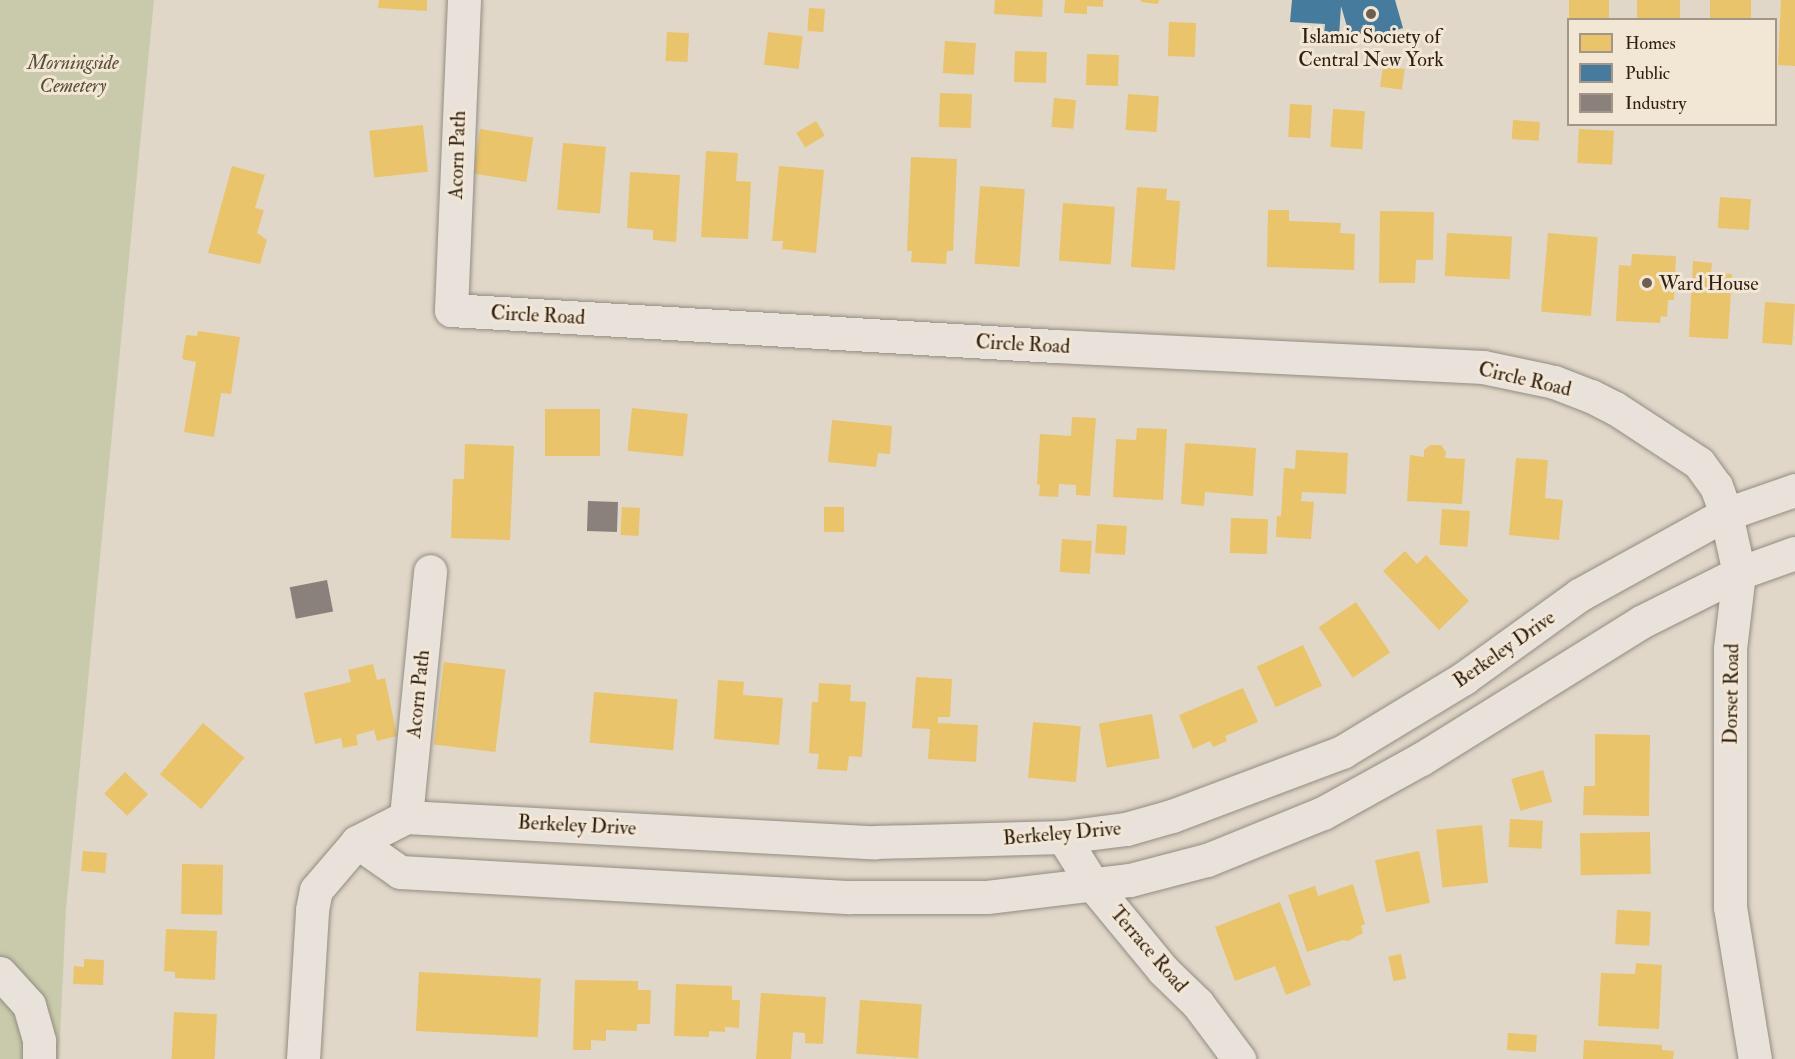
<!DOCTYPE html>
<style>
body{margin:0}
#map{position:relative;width:1795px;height:1059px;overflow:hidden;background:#e0d7c8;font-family:"IM FELL Double Pica",serif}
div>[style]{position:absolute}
.green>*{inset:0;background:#c9caab}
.homes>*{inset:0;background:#e9c46a;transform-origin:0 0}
.public>*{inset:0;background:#457b9d}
.industry>*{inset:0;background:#8a817c;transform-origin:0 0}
.roads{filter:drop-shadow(0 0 2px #938c81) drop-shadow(0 0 2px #938c81)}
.minor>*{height:33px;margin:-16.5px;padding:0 16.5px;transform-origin:16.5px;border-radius:16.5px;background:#e8e2db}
.dots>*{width:16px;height:16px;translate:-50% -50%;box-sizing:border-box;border:3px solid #f2e6d5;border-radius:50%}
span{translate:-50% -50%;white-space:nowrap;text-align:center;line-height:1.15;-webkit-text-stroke:6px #f2e6d5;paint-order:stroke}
.poi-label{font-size:20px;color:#301f10}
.left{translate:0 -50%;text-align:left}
.park-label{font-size:20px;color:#584f37;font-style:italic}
.street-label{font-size:20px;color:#301f10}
.legend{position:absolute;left:1567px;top:18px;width:210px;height:108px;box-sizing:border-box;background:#f2e6d5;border:2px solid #a49686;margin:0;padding:8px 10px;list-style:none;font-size:18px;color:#301f10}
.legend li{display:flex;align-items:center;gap:12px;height:30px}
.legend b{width:30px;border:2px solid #a49686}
</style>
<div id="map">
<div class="green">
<div style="clip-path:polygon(0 0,154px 0,66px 909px,59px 1059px,0 1059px)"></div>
</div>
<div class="homes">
<div style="clip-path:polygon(379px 0,427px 0,427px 11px,378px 8px)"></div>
<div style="clip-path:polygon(995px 0,1043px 0,1042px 17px,994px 14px)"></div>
<div style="clip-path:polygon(1065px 0,1103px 0,1103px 7px,1087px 6px,1087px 14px,1064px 13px)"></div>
<div style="clip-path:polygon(1141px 0,1159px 0,1158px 4px,1141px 2px)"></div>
<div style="left:1569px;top:0;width:40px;height:20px"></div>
<div style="left:1637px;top:0;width:43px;height:20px"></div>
<div style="left:1710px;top:0;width:41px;height:20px"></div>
<div style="clip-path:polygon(1781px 0,1795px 0,1795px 66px,1778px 65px)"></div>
<div style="left:809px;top:8px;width:16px;height:23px;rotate:4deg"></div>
<div style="left:1169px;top:22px;width:27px;height:34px;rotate:2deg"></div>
<div style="left:667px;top:32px;width:22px;height:29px;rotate:3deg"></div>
<div style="left:768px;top:32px;width:35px;height:33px;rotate:7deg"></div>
<div style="left:945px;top:41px;width:31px;height:32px;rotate:4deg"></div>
<div style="left:1015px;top:51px;width:32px;height:31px;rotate:2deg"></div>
<div style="left:1087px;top:54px;width:32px;height:31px;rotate:2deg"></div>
<div style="left:1383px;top:66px;width:22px;height:21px;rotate:8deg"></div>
<div style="left:940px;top:93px;width:32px;height:34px;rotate:2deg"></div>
<div style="left:1128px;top:94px;width:31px;height:36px;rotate:4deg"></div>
<div style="left:1054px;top:98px;width:22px;height:29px;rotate:5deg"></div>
<div style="left:1290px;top:104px;width:22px;height:33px;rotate:3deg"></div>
<div style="left:1333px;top:109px;width:32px;height:38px;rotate:4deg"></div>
<div style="left:1513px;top:120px;width:27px;height:19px;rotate:4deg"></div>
<div style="left:816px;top:121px;width:17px;height:23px;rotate:59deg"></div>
<div style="left:423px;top:125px;width:47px;height:54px;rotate:84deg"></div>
<div style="left:480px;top:129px;width:54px;height:45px;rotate:9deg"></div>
<div style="left:1579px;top:129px;width:35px;height:34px;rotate:3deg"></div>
<div style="left:563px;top:143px;width:43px;height:67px;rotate:5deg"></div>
<div style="clip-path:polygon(706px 151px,738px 153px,736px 181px,751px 182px,748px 239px,701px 237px)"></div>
<div style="clip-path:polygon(911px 157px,957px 159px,953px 251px,947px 251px,946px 264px,911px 262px,912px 251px,907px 251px)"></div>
<div style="clip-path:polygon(232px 166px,265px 175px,255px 208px,264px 210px,257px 233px,267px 240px,260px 264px,208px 253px)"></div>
<div style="clip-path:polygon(779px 166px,824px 170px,816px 253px,782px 249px,783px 241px,772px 241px)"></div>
<div style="clip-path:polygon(630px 172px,680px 175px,676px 242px,653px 240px,653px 230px,627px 228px)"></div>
<div style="left:980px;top:186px;width:45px;height:78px;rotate:4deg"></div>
<div style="clip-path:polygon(1137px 187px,1167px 189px,1166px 200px,1180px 201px,1175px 270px,1131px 267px)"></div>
<div style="left:1720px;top:197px;width:31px;height:31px;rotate:4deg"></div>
<div style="left:1063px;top:203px;width:52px;height:58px;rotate:4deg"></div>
<div style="clip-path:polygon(1268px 210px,1289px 210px,1289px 221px,1341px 223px,1340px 233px,1355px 234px,1354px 270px,1267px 267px)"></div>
<div style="clip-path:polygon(1380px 211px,1434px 212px,1433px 260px,1416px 260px,1415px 283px,1379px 283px)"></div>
<div style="left:1447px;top:233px;width:65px;height:43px;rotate:3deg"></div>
<div style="left:1548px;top:233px;width:50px;height:79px;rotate:5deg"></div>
<div style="clip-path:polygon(1632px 254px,1676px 256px,1674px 300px,1668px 300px,1667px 317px,1661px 316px,1660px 323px,1616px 321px,1619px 265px,1631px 266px)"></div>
<div style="clip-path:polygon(1693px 261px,1712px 263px,1711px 273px,1732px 274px,1728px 339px,1689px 337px)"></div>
<div style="left:1765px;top:302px;width:30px;height:41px;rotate:4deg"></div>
<div style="clip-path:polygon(198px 331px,240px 337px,231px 394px,221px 393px,214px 437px,184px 432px,196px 362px,182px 359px,186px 335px,197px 336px)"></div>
<div style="left:632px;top:408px;width:56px;height:43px;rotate:6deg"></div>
<div style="left:545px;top:409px;width:55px;height:47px"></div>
<div style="clip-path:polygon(1072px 417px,1096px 418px,1090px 496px,1076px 495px,1076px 485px,1059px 484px,1058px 497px,1039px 496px,1040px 485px,1037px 484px,1040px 434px,1071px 436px)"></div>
<div style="clip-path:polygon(832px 420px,892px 426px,890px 454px,878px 453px,876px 467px,828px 462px)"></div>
<div style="clip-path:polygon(1137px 428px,1167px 429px,1163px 500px,1113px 497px,1116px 439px,1136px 440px)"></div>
<div style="clip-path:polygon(1185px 443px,1256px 448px,1253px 496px,1205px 492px,1204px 506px,1181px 504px)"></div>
<div style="clip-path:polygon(465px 444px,514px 446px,510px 540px,451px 538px,453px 479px,464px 479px)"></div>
<div style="clip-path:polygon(1430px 445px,1441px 445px,1446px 452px,1445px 458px,1465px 459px,1462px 504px,1407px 501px,1410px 455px,1424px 457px,1424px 450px)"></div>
<div style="clip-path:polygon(1296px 450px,1348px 453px,1346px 494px,1302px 492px,1301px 501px,1314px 502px,1311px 539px,1276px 537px,1277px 516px,1281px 516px,1284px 468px,1295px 469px)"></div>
<div style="clip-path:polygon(1516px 458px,1548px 460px,1545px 498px,1563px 500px,1559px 540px,1509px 535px)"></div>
<div style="left:622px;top:507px;width:18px;height:28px;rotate:3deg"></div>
<div style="left:824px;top:507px;width:20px;height:25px"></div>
<div style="left:1442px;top:509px;width:28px;height:36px;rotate:4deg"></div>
<div style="left:1231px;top:518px;width:37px;height:35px;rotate:2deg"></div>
<div style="left:1097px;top:524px;width:30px;height:29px;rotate:4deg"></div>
<div style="left:1062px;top:539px;width:30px;height:33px;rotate:4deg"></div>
<div style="clip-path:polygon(1405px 551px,1417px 564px,1426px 555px,1469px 601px,1439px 630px,1383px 571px)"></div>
<div style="left:1356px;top:602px;width:61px;height:45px;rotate:56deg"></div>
<div style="left:1303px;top:645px;width:45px;height:51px;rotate:65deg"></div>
<div style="left:444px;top:662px;width:62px;height:83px;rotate:7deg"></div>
<div style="clip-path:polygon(373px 664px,377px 680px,385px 678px,397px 736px,377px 741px,374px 730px,356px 735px,358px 745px,343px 748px,341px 738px,315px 744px,304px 693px,351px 682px,348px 670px)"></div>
<div style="clip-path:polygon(916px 677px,952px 679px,950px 717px,938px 717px,938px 723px,978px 725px,976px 762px,928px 759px,930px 729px,912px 728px)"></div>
<div style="clip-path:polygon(718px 680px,744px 682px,743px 695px,783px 698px,779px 745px,714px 739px)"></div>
<div style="clip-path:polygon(819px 683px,851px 685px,850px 701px,866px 702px,862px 757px,849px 756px,847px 771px,817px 769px,819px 754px,809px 753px,812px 702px,818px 702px)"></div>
<div style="clip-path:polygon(1243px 688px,1258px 722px,1225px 736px,1227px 741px,1213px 747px,1210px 741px,1193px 749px,1179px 715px)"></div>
<div style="left:594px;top:692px;width:84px;height:51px;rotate:5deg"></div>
<div style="left:1152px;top:714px;width:45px;height:54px;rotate:80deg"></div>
<div style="left:1033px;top:722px;width:48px;height:56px;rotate:5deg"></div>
<div style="left:203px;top:723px;width:54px;height:67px;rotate:40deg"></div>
<div style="clip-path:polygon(1595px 734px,1650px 735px,1649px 816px,1583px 815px,1584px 786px,1595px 786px)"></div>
<div style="left:1543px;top:770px;width:33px;height:33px;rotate:74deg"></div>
<div style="left:125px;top:772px;width:32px;height:30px;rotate:44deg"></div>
<div style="left:1510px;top:819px;width:33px;height:28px;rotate:3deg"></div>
<div style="left:1482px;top:825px;width:58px;height:46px;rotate:84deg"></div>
<div style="left:1650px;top:832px;width:42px;height:70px;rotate:89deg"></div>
<div style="left:83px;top:851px;width:24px;height:20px;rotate:5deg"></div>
<div style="left:1419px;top:851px;width:53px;height:45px;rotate:78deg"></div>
<div style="left:182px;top:864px;width:41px;height:50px;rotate:1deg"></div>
<div style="clip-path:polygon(1353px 884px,1365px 924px,1361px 926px,1363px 933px,1348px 941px,1343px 940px,1307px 952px,1288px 895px,1315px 886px,1318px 896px)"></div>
<div style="clip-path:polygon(1280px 902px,1311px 985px,1286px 995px,1275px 966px,1235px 981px,1215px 927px)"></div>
<div style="left:1617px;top:910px;width:34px;height:34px;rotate:3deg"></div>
<div style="clip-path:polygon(166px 929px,217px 931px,215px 980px,175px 978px,175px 972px,164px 971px)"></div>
<div style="left:1401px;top:954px;width:25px;height:13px;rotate:78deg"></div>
<div style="clip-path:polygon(84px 959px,104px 960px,103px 985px,73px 984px,74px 966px,84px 967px)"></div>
<div style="clip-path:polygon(1636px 963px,1662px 965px,1659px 1029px,1598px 1026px,1601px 973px,1635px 974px)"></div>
<div style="left:419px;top:972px;width:122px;height:59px;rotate:3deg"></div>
<div style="clip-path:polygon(575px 980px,638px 981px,638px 990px,651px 990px,650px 1024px,637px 1024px,637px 1031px,606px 1030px,606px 1041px,591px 1040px,591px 1050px,573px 1050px)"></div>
<div style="clip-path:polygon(676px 984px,732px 986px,732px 1000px,740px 1000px,739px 1028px,725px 1027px,725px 1032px,709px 1031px,709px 1037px,674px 1036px)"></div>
<div style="clip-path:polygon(761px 993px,826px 997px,823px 1044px,805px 1043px,805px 1033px,793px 1032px,791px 1059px,756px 1059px)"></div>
<div style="left:860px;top:1000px;width:62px;height:54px;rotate:4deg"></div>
<div style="left:174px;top:1012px;width:43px;height:47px;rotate:3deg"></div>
<div style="left:1508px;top:1033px;width:29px;height:17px;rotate:4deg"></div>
<div style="clip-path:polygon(1584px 1040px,1662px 1045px,1662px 1050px,1674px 1051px,1673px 1059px,1583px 1059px)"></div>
</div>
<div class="public">
<div style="clip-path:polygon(1292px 0,1395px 0,1403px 28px,1369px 38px,1368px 32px,1350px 37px,1341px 6px,1339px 36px,1324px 35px,1325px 24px,1290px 22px)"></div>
</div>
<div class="industry">
<div style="left:588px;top:501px;width:30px;height:30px;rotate:2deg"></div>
<div style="left:327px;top:580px;width:32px;height:38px;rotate:79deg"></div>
</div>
<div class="roads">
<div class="minor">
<div style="left:464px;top:0;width:310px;rotate:92.4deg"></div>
<div style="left:451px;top:310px;width:606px;rotate:3.41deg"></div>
<div style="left:1056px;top:346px;width:428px;rotate:2.8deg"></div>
<div style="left:1483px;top:367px;width:73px;rotate:11.9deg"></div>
<div style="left:1554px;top:382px;width:40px;rotate:21deg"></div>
<div style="left:1591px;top:396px;width:27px;rotate:27deg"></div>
<div style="left:1615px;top:408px;width:100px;rotate:33.2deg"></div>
<div style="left:1699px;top:463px;width:29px;rotate:54deg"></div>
<div style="left:1716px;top:486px;width:30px;rotate:70deg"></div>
<div style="left:1726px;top:514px;width:60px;rotate:77.6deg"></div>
<div style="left:1739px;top:573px;width:76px;rotate:96.8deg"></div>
<div style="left:1730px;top:648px;width:259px;rotate:90deg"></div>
<div style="left:1730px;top:907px;width:154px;rotate:80.7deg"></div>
<div style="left:406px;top:817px;width:247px;rotate:-84.4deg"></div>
<div style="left:1063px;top:837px;width:57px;rotate:58deg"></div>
<div style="left:1093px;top:885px;width:110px;rotate:50.5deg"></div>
<div style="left:1163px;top:970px;width:49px;rotate:44.2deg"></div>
<div style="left:1198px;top:1004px;width:69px;rotate:53.3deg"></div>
<div style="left:357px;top:842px;width:52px;rotate:34.9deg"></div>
<div style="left:400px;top:872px;width:451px;rotate:3.2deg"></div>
<div style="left:850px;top:897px;width:137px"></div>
<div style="left:987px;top:897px;width:144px;rotate:-6.8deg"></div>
<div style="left:1130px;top:880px;width:80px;rotate:-14.6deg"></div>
<div style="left:1207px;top:860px;width:125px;rotate:-22.1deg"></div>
<div style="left:1323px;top:813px;width:112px;rotate:-28.9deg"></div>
<div style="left:1421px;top:759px;width:259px;rotate:-31.9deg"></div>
<div style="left:1641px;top:622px;width:110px;rotate:-26.6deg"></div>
<div style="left:1739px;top:573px;width:59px;rotate:-19.7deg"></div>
<div style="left:0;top:973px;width:43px;rotate:47.8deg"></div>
<div style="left:29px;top:1005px;width:37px;rotate:74deg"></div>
<div style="left:39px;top:1041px;width:18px;rotate:90deg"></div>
<div style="left:303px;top:1059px;width:149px;rotate:-86.5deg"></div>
<div style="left:312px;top:910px;width:20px;rotate:-79deg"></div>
<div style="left:316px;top:890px;width:63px;rotate:-49.5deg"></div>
<div style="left:357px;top:842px;width:55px;rotate:-27deg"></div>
<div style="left:406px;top:817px;width:470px;rotate:3.1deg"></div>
<div style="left:875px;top:842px;width:188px;rotate:-1.5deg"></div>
<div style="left:1063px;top:837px;width:64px;rotate:-7.2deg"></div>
<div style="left:1126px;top:829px;width:48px;rotate:-15.8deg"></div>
<div style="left:1172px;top:816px;width:182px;rotate:-20.6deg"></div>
<div style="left:1342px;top:752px;width:143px;rotate:-31.2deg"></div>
<div style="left:1464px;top:678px;width:142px;rotate:-35.8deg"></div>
<div style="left:1579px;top:595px;width:168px;rotate:-28.9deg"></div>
<div style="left:1726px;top:514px;width:73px;rotate:-19.2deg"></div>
</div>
</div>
<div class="dots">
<div style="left:1371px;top:14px;background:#6e5f50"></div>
<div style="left:1647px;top:283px;background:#6e5f50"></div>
</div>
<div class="poi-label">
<span style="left:1371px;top:48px">Islamic Society of<br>Central New York</span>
<span class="left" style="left:1659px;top:283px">Ward House</span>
</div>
<div class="park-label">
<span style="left:73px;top:74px">Morningside<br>Cemetery</span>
</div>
<div class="street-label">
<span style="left:457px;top:155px;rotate:-88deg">Acorn Path</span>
<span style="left:538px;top:315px;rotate:3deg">Circle Road</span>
<span style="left:1023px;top:344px;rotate:3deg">Circle Road</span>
<span style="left:1525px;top:379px;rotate:13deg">Circle Road</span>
<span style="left:1504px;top:649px;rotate:-35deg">Berkeley Drive</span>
<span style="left:418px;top:694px;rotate:-84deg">Acorn Path</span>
<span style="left:1731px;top:694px;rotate:-89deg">Dorset Road</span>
<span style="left:577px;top:825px;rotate:3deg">Berkeley Drive</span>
<span style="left:1062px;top:833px;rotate:-5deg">Berkeley Drive</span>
<span style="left:1149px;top:949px;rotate:49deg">Terrace Road</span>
</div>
<ul class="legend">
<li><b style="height:16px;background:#e9c46a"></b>Homes</li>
<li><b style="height:16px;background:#457b9d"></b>Public</li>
<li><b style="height:16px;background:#8a817c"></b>Industry</li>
</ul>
</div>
